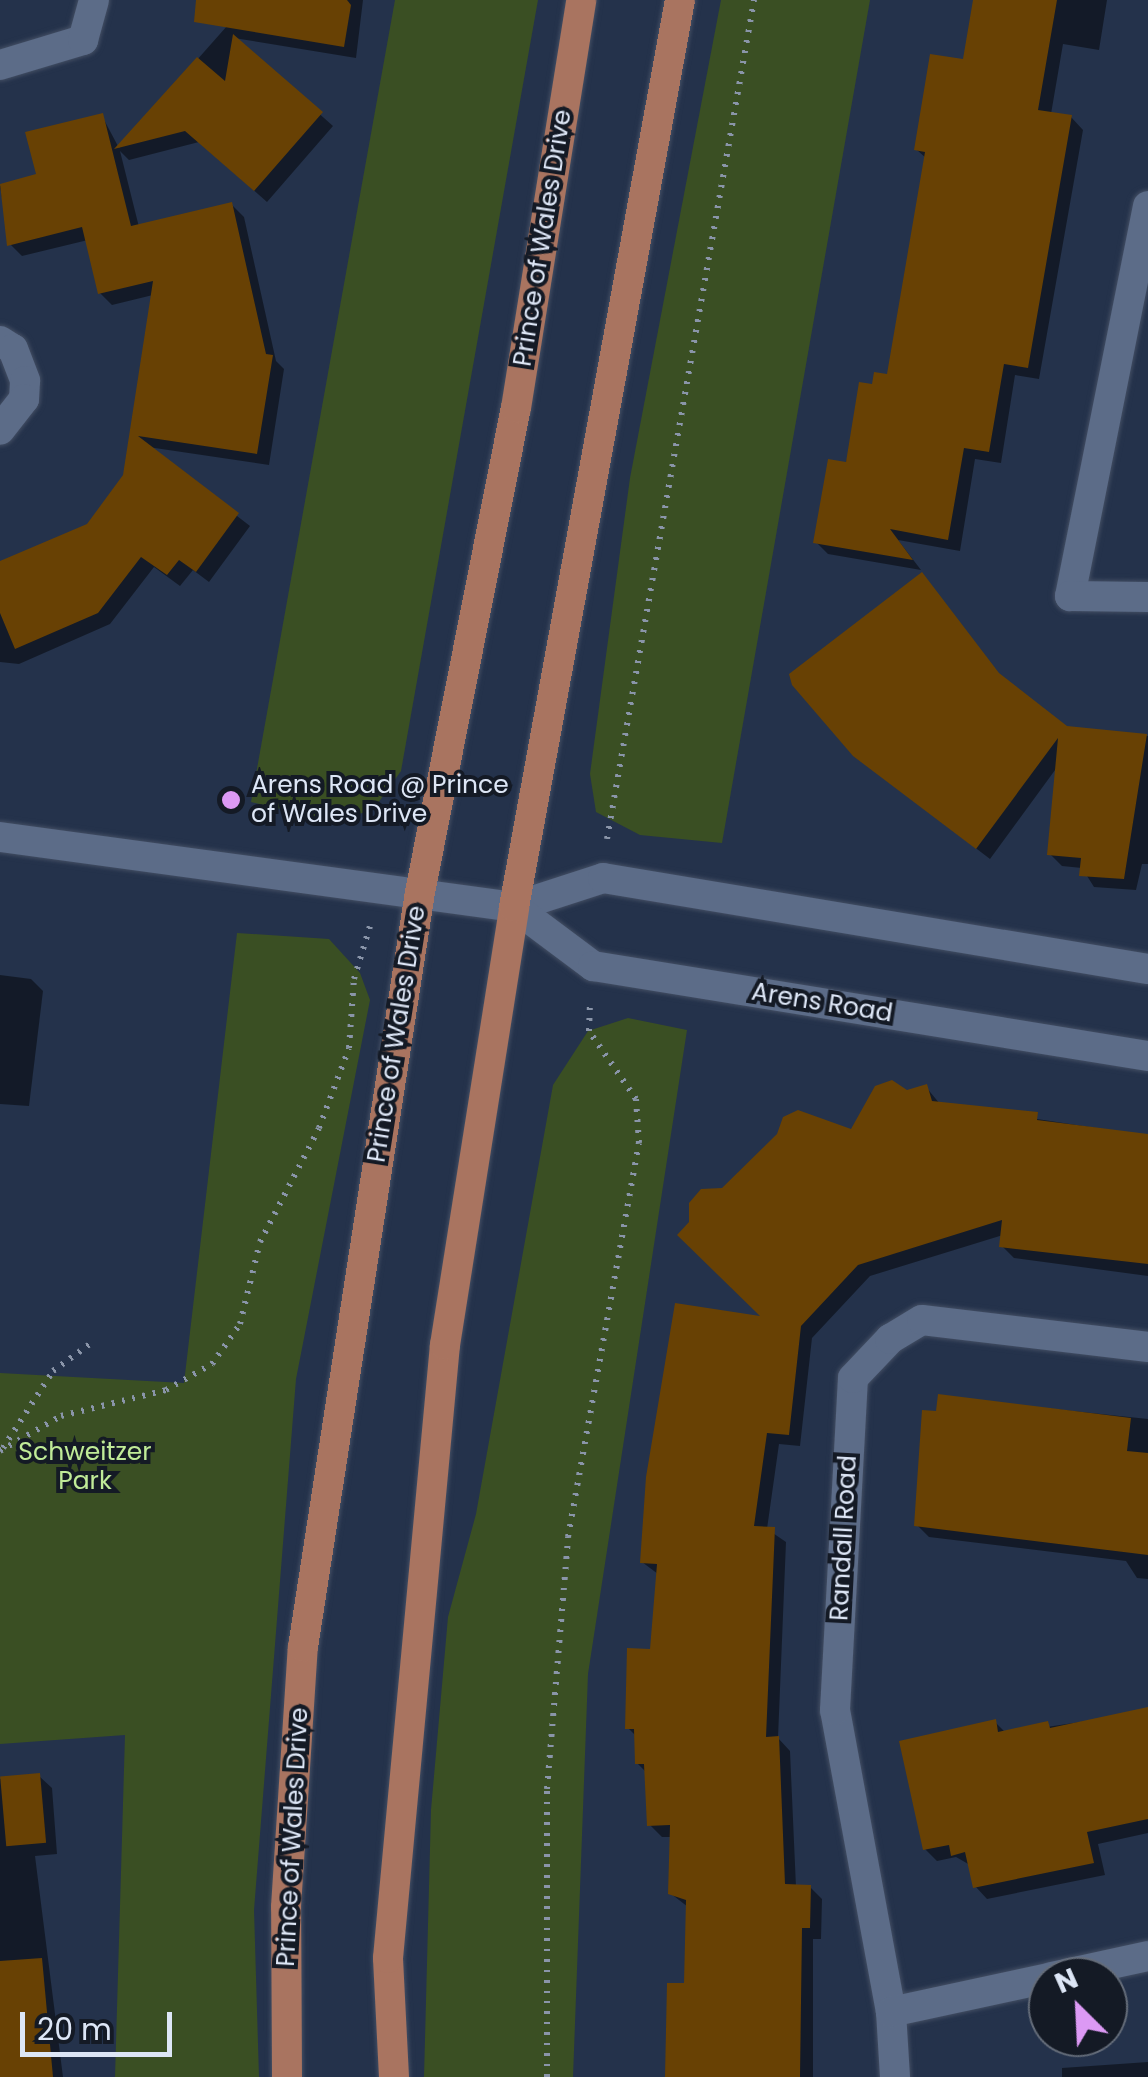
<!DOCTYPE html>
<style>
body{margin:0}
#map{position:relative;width:1148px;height:2077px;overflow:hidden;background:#24324b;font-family:Poppins,sans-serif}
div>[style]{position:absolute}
.green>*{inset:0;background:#3a4f23}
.shadow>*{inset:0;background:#0007}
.building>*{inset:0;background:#684104;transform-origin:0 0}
.path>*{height:6px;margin-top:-3px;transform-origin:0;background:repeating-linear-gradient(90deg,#8a95a9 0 2.5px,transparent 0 10.5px)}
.roads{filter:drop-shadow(0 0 2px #434e63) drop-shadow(0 0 2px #434e63)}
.minor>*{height:30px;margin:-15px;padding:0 15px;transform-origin:15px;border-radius:15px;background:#5c6c88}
.major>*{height:30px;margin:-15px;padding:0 15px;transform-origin:15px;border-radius:15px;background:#a97460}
.dots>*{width:28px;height:28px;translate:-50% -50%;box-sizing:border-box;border:5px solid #141a25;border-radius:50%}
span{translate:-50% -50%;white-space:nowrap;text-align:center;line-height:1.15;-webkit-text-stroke:8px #141a25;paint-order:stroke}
.street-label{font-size:25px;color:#dde6f6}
.poi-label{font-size:25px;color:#dde6f6}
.left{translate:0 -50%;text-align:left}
.park-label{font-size:25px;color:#c0eb98}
.north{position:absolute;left:1028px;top:1957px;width:100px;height:100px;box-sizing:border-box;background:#141a25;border:2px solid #646c79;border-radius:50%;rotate:336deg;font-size:28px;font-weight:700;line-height:40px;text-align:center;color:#dde6f6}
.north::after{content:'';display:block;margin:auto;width:35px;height:45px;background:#dc99f4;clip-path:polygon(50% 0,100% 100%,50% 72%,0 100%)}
.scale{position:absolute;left:20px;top:2012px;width:152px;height:45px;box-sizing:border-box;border:5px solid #dde6f6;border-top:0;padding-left:12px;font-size:30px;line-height:35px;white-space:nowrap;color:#dde6f6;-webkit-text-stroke:8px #141a25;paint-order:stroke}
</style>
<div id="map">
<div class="green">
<div style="clip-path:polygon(395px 0,538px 0,401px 771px,373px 810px,334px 821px,251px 802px)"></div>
<div style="clip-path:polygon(721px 0,870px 0,722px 843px,640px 835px,596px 812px,590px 774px,630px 478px)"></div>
<div style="clip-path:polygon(237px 933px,329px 939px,360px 973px,370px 1000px,296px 1379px,254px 1910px,259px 2077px,115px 2077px,125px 1735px,0 1744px,0 1373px,184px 1383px)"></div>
<div style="clip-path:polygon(628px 1018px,687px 1030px,588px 1674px,573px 2077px,424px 2077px,431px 1810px,448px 1617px,476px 1514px,553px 1085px,588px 1031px)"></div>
</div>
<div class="shadow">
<div style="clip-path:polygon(250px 0,363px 0,356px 58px,234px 38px,333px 126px,267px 202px,199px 142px,129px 160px,120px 151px,139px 227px,232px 205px,244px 217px,276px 361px,284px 369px,269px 465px,148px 447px,250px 526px,209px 582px,193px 570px,180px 586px,154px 567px,110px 624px,19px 664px,0 662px,0 564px,89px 526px,126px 476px,153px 295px,112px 305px,100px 293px,88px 240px,22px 256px,10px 244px,0 186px,39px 176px,102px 116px,119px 148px)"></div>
<div style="clip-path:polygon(976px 0,1107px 0,1099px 50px,1063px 44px,1051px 114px,1071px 117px,1083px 130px,1039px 379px,1015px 375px,1001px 463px,975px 459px,960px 551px,898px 540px,921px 570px,828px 554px,816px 542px,874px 387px,889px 377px,927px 159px,917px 150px,965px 62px)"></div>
<div style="clip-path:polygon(1005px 681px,1066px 729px,1148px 736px,1148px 864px,1142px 864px,1136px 890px,1094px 887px,1082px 868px,1062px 866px,1050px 854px,1058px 766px,990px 859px,854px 755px)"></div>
<div style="clip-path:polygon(0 975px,31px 979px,43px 991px,29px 1106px,0 1104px)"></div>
<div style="clip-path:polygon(926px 1087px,940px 1104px,1148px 1136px,1148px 1276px,1014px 1258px,1002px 1246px,1003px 1235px,870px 1276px,812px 1338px,800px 1446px,779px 1444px,767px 1529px,786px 1542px,778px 1738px,790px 1751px,796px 1887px,810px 1887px,822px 1899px,821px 1939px,813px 1939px,813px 2077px,667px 2077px,686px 1986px,688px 1907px,670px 1893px,673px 1837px,662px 1837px,650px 1825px,647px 1773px,637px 1763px,636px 1736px,628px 1728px,653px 1651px,658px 1574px,642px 1562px,767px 1319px,723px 1191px,852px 1132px,907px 1093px)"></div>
<div style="clip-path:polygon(940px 1397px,1148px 1419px,1148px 1579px,1137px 1578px,1126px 1561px,929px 1537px,917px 1525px)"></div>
<div style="clip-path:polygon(1148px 1712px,1148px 1833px,1098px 1844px,1105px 1875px,987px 1899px,975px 1886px,970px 1865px,956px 1857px,937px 1861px,925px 1849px,995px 1722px,1006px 1733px)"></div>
<div style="clip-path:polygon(39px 1776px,52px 1788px,57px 1854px,35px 1856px,63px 2077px,0 2077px,0 1779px)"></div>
<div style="clip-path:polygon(1148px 2062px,1148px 2077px,1062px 2077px,1062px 2068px)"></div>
</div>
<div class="building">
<div style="clip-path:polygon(196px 0,347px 0,351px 5px,344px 47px,194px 22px)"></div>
<div style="clip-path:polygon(973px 0,1057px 0,1038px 110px,1072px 115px,1028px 368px,1004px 364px,989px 452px,964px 448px,948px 540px,890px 529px,913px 560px,813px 543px,828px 459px,846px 462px,859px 382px,872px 384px,874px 372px,887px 374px,925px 152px,914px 150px,930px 54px,963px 59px)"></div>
<div style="clip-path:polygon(233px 34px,323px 112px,254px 191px,185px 131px,114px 149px,197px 57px,225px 81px)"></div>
<div style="clip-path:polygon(103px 113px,131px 226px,232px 202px,266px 354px,273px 355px,257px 454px,138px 436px,239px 513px,196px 572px,179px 560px,167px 575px,141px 557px,98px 613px,15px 649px,0 613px,0 561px,87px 524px,123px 475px,153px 281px,98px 294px,82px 227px,7px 246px,0 184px,36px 174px,25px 132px)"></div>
<div style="clip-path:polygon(922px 572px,999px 673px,1067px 726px,1147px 734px,1124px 879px,1079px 876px,1081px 858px,1047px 855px,1058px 738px,976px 849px,853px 756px,792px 685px,789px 674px)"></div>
<div style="clip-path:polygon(892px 1080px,907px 1090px,927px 1084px,932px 1101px,1038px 1112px,1037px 1120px,1148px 1134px,1148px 1264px,999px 1247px,1002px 1220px,858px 1265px,801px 1326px,789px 1435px,767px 1433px,754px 1526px,775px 1527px,766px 1737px,779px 1736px,785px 1884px,811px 1885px,810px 1928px,802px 1928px,800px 2077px,665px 2077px,667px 1983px,684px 1983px,686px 1900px,668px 1894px,670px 1825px,647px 1826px,644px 1764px,635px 1764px,634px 1729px,625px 1729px,627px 1648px,650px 1649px,657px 1564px,640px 1563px,646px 1477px,675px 1303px,760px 1316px,677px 1235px,689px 1222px,689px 1203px,701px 1189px,722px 1188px,777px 1134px,783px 1117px,798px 1110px,851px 1129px,875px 1086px)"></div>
<div style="clip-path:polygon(938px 1394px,1131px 1418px,1127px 1451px,1148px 1453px,1148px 1555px,914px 1526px,922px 1410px,936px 1411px)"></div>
<div style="clip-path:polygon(1148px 1707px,1148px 1819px,1087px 1832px,1094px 1863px,973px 1888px,965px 1852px,951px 1856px,949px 1845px,923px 1850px,899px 1741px,996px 1719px,998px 1732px,1048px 1721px,1050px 1728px)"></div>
<div style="left:40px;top:1773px;width:70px;height:40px;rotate:85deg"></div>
<div style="clip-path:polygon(42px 1958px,53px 2077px,0 2077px,0 1961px)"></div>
</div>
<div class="path">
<div style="left:607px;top:839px;width:852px;rotate:-80.06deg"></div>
<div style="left:3px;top:1448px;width:92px;rotate:-57deg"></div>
<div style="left:53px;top:1371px;width:51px;rotate:-36.2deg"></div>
<div style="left:0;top:1451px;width:70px;rotate:-29.8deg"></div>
<div style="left:61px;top:1416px;width:108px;rotate:-13.9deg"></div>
<div style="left:166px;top:1390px;width:53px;rotate:-29.5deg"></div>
<div style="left:212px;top:1364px;width:49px;rotate:-55deg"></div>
<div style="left:240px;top:1324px;width:84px;rotate:-76.3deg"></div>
<div style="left:260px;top:1242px;width:128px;rotate:-62.6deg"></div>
<div style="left:319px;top:1128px;width:85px;rotate:-69.4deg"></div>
<div style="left:349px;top:1048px;width:69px;rotate:-85.9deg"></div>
<div style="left:354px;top:979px;width:55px;rotate:-73.2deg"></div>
<div style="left:547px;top:2077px;width:288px;rotate:-90deg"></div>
<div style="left:547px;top:1789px;width:253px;rotate:-85.2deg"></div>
<div style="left:568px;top:1537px;width:400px;rotate:-79.8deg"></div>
<div style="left:639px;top:1143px;width:44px;rotate:-93.9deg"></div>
<div style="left:636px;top:1099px;width:83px;rotate:-124.7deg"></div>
<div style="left:589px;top:1031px;width:25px;rotate:-88deg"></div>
</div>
<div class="roads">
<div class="minor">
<div style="left:0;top:65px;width:87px;rotate:-16.8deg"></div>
<div style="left:83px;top:40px;width:41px;rotate:-74.6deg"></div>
<div style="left:1148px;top:206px;width:398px;rotate:101.3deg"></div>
<div style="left:1070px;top:596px;width:78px;rotate:0.7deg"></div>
<div style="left:0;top:341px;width:15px;rotate:32deg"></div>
<div style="left:13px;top:349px;width:34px;rotate:69deg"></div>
<div style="left:25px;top:381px;width:18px;rotate:93deg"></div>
<div style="left:24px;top:399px;width:39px;rotate:128deg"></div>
<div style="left:0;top:837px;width:519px;rotate:7.76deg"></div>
<div style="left:514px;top:907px;width:94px;rotate:-18deg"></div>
<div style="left:603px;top:878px;width:553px;rotate:9.48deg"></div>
<div style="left:514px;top:907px;width:99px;rotate:36.8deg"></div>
<div style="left:593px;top:966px;width:562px;rotate:9.21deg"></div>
<div style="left:1052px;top:1977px;width:98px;rotate:-12.3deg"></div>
<div style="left:891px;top:2012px;width:307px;rotate:-100.5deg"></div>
<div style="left:835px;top:1710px;width:332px;rotate:-86.9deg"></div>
<div style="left:853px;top:1378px;width:54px;rotate:-46.5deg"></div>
<div style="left:890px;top:1339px;width:37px;rotate:-31deg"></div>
<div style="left:922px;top:1320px;width:228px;rotate:6.8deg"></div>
<div style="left:895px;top:2077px;width:65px;rotate:-93.5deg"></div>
<div style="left:891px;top:2012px;width:161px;rotate:-12.2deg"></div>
</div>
<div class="major">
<div style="left:287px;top:2077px;width:170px;rotate:-90.3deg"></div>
<div style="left:286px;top:1907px;width:261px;rotate:-86.3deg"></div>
<div style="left:303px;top:1647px;width:764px;rotate:-81.19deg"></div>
<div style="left:420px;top:892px;width:493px;rotate:-78.8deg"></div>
<div style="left:516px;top:408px;width:413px;rotate:-80.9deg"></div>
<div style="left:394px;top:2077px;width:119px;rotate:-92.9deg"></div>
<div style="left:388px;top:1958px;width:616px;rotate:-84.69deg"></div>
<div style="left:445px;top:1345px;width:443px;rotate:-81deg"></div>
<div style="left:514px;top:907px;width:922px;rotate:-79.63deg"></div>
</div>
</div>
<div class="dots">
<div style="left:231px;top:800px;background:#dc99f4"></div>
</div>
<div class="street-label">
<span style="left:543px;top:238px;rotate:-81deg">Prince of Wales Drive</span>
<span style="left:822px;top:1003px;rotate:9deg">Arens Road</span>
<span style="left:397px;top:1034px;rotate:-81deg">Prince of Wales Drive</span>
<span style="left:844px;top:1538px;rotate:-87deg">Randall Road</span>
<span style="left:293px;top:1837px;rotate:-87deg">Prince of Wales Drive</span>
</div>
<div class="poi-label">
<span class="left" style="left:251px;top:800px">Arens Road @ Prince<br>of Wales Drive</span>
</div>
<div class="park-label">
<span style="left:85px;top:1467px">Schweitzer<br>Park</span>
</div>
<div class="north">N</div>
<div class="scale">20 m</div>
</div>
